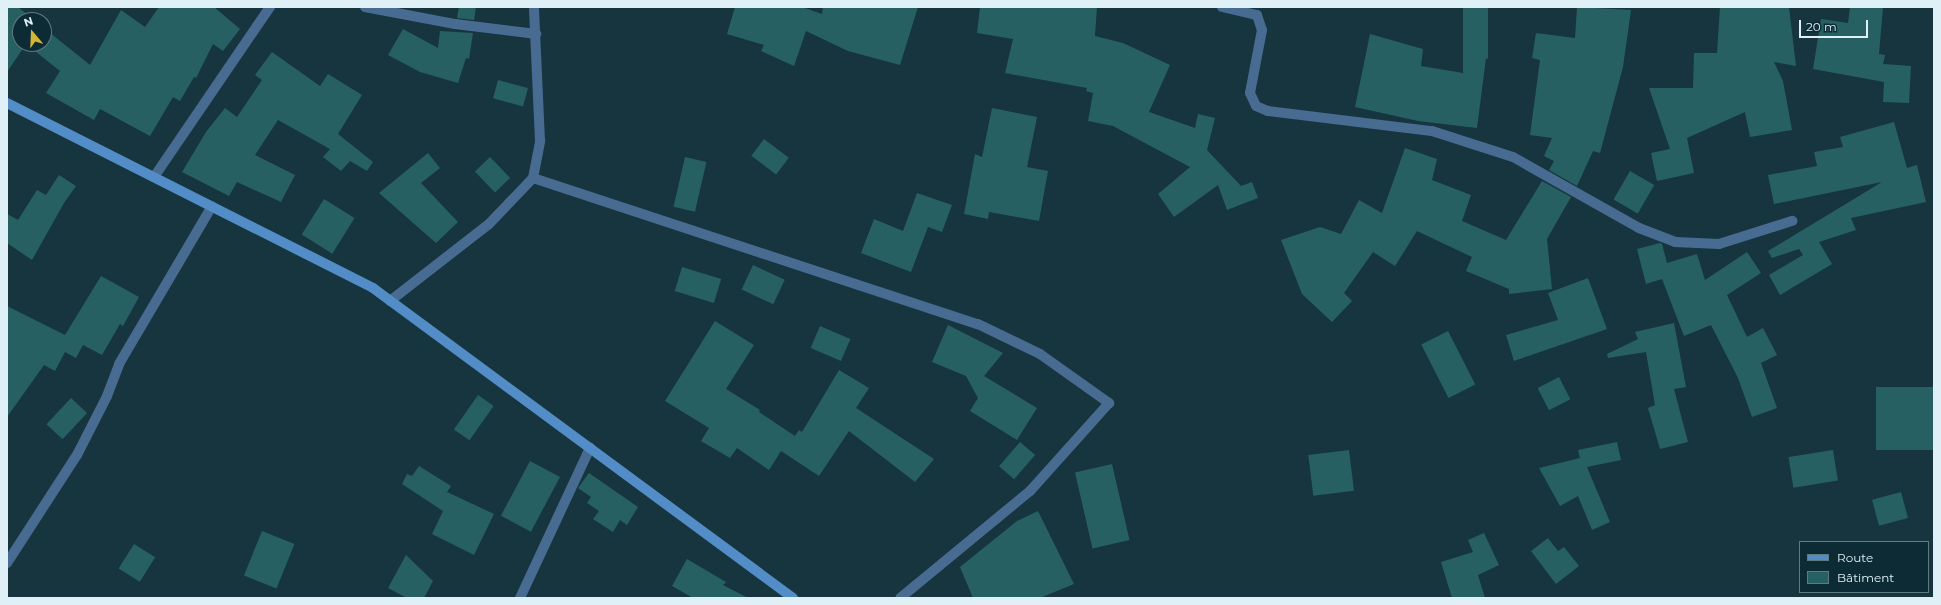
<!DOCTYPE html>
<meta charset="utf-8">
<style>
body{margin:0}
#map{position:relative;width:1941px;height:605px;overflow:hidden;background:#17353f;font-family:Montserrat,sans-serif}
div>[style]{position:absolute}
.building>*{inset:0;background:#266062;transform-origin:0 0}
.minor>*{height:10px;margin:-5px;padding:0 5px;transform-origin:5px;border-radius:5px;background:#486c91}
.secondary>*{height:10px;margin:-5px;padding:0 5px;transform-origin:5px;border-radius:5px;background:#528dc8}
span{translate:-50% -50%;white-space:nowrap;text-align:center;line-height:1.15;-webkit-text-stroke:3px #0d2b35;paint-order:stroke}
.frame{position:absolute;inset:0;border:8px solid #dff0f6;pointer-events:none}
.legend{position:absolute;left:1799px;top:541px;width:130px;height:52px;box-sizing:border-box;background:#0d2b35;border:1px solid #617a82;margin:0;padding:5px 7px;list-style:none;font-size:12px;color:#dff0f6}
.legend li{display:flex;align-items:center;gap:8px;height:20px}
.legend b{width:20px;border:1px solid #617a82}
.north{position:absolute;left:12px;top:12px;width:40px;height:40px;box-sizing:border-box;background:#0d2b35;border:1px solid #617a82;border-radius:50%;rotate:341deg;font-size:11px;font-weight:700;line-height:16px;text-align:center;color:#dff0f6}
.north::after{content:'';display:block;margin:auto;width:14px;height:18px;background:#d5b534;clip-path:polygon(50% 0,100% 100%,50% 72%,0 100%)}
.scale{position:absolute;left:1799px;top:20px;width:69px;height:18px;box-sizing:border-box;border:2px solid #dff0f6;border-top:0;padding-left:5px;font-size:12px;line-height:14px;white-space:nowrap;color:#dff0f6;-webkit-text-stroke:3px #0d2b35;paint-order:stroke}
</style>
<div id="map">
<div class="building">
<div style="clip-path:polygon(7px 7px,18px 7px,34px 20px,20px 20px,20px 44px,26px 44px,7px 72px)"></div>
<div style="clip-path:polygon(159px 7px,214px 7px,240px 29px,223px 51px,213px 44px,196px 78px,194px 77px,180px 101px,173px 97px,150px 136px,100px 109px,94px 120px,46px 93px,60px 71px,26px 44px,44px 44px,44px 28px,90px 65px,121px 10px,145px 27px)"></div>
<div style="clip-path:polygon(459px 7px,476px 7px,474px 20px,457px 18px)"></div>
<div style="clip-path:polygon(735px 7px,802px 7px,822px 14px,823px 7px,918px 7px,900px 65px,848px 51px,806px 31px,794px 66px,761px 51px,764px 45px,727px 34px)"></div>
<div style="clip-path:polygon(980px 7px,1097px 7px,1095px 36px,1123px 43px,1170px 65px,1149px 112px,1195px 128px,1198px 114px,1215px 118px,1207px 150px,1241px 186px,1252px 182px,1258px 198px,1227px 210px,1218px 185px,1174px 217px,1158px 194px,1190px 167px,1113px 126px,1088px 121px,1093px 93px,1086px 91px,1087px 88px,1005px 73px,1013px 39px,977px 33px)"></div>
<div style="clip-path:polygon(1463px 7px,1488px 7px,1488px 59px,1486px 58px,1477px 128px,1418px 121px,1355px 107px,1370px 34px,1423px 49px,1421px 66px,1463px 73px)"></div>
<div style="clip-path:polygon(1577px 7px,1631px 10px,1623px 67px,1600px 153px,1593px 151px,1577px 186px,1549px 170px,1554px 161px,1544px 156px,1552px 138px,1530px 135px,1540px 60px,1532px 58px,1536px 33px,1575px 38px)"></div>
<div style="clip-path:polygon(1720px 7px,1789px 7px,1796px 66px,1774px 62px,1783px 81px,1792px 130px,1750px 137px,1745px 112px,1687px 138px,1694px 173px,1657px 181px,1651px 153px,1670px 149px,1649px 88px,1693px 88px,1694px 53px,1717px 53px)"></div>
<div style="clip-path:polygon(1850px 7px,1883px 7px,1879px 54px,1885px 55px,1883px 64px,1911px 66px,1909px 103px,1883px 102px,1884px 82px,1813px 69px,1821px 19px,1848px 23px)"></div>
<div style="clip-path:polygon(403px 29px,438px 48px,440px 31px,473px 33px,469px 59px,466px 58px,458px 83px,420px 72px,388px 55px)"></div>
<div style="clip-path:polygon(272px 52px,320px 86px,328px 74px,362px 95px,338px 134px,373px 162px,367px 171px,350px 161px,341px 171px,323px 157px,330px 149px,278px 120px,255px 155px,295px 175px,281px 202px,237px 182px,229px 196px,182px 172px,206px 132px,225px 108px,237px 117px,262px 80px,255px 75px)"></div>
<div style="left:498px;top:80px;width:31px;height:19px;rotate:15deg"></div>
<div style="clip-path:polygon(992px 108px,1037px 117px,1027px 167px,1048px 171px,1039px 221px,989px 212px,988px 219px,964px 214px,975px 154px,982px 157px)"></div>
<div style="clip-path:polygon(1894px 122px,1907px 168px,1917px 165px,1926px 202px,1851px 218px,1856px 230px,1819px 242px,1832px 264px,1780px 295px,1769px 275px,1803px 255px,1799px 249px,1772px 258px,1768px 251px,1882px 182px,1774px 204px,1768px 175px,1817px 166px,1814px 152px,1843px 147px,1840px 137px)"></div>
<div style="left:764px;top:139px;width:31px;height:21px;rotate:37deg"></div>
<div style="clip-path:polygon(1405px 148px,1437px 159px,1432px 180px,1471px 195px,1462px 221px,1506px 240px,1542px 181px,1571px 197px,1547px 239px,1552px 289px,1509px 294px,1509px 289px,1466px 271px,1472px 257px,1417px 231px,1395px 266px,1373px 252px,1344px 293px,1352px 301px,1332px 322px,1302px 294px,1281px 240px,1320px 227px,1341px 234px,1359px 200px,1382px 213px)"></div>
<div style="clip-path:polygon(428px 153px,440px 168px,421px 183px,458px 222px,436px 243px,379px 193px)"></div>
<div style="left:490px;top:157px;width:29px;height:21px;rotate:46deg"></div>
<div style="left:685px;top:157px;width:22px;height:51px;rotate:13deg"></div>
<div style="left:1630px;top:171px;width:28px;height:33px;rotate:30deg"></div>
<div style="clip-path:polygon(59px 175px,76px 186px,64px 203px,32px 260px,7px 243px,7px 214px,18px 220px,37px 190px,46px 195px)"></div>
<div style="clip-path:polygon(917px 193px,952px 205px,942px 232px,928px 227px,911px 272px,861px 253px,874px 219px,903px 231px)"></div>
<div style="left:324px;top:199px;width:36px;height:42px;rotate:32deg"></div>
<div style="clip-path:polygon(1660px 243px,1662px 244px,1667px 263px,1697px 254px,1705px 280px,1747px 252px,1761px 273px,1727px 295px,1747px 337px,1763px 328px,1777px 355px,1761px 363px,1777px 408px,1752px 417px,1738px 378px,1711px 325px,1684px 336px,1662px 279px,1646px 284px,1637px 249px)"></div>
<div style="left:753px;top:265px;width:35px;height:27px;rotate:25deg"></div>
<div style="left:682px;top:267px;width:41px;height:25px;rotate:17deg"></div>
<div style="clip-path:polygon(101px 276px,139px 297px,123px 326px,120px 324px,102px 355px,83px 345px,76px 358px,65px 352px,55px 371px,44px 365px,7px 417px,7px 306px,65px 335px)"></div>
<div style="clip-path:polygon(1588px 278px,1607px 329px,1514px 361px,1506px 335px,1558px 320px,1548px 293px)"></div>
<div style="clip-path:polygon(715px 321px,754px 345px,726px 389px,760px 410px,759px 412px,795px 436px,799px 430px,802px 432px,839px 370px,869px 388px,856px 408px,934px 459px,915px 482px,849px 431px,819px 476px,781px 451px,769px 470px,737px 448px,730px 458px,701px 441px,709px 428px,665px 401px)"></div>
<div style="clip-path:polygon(1674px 323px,1686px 387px,1674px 389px,1688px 442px,1660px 449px,1648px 408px,1655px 405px,1646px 352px,1608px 358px,1607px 354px,1638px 339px,1635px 332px)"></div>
<div style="clip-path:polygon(948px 325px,1003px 353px,984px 376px,1037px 408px,1017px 440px,970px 411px,978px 398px,966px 376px,932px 362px)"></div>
<div style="left:820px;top:326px;width:33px;height:24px;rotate:23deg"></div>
<div style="left:1448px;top:331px;width:60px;height:30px;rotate:63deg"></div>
<div style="left:1559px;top:377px;width:25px;height:24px;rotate:63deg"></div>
<div style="left:1934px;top:387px;width:63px;height:58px;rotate:90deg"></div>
<div style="left:478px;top:395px;width:19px;height:42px;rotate:35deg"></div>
<div style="left:71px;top:398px;width:22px;height:36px;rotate:43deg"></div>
<div style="left:1020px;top:442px;width:20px;height:32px;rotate:41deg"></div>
<div style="clip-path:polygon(1617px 442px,1621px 460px,1587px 467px,1610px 522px,1592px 530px,1578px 496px,1560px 506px,1539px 468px,1580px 458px,1578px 450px)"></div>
<div style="left:1349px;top:450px;width:41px;height:41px;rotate:83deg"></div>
<div style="left:1833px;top:450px;width:31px;height:45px;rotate:81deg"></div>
<div style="left:530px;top:461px;width:34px;height:62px;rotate:28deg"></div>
<div style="left:1112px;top:464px;width:78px;height:38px;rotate:77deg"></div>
<div style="clip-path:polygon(419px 466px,451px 486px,447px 492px,494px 514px,474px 555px,432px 534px,443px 511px,402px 484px,407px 474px,412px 476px)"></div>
<div style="clip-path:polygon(589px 473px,638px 507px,627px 525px,620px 520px,613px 532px,593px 519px,599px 511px,587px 503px,591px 497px,578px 488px)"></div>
<div style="left:1901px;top:492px;width:27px;height:30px;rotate:75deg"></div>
<div style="clip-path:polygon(1038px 511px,1074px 584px,1040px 598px,973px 598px,960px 567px,1017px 521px)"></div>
<div style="left:262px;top:531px;width:35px;height:48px;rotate:22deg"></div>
<div style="clip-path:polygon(1484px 533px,1499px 565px,1478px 575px,1485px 598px,1452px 598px,1441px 562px,1473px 552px,1468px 540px)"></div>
<div style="clip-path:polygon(1548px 538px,1558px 551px,1564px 547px,1579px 566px,1556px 584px,1531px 551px)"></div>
<div style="left:134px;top:544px;width:25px;height:29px;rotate:32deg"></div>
<div style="clip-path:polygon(406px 555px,433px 581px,424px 598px,407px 598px,388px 588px)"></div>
<div style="clip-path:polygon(687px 559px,726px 582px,723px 585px,748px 598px,693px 598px,672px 586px)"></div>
</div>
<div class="minor">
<div style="left:365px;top:7px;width:92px;rotate:10.7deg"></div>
<div style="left:455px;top:24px;width:82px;rotate:7deg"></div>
<div style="left:1222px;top:7px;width:36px;rotate:13deg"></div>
<div style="left:1257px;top:15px;width:16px;rotate:72deg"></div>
<div style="left:1262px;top:30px;width:64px;rotate:100.8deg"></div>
<div style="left:1250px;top:93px;width:14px;rotate:65deg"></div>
<div style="left:1256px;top:106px;width:13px;rotate:23deg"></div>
<div style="left:1268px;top:111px;width:165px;rotate:7deg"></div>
<div style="left:1432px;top:131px;width:85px;rotate:17.8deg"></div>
<div style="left:1513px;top:157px;width:145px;rotate:29.4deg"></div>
<div style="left:1639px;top:228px;width:39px;rotate:21deg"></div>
<div style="left:1675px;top:242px;width:44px;rotate:2.6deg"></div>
<div style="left:1719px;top:244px;width:77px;rotate:-17.5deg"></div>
<div style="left:154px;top:177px;width:206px;rotate:-55.7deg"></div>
<div style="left:533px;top:178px;width:468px;rotate:18.2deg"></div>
<div style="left:978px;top:324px;width:69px;rotate:25.8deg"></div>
<div style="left:1040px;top:354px;width:85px;rotate:35.4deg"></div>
<div style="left:1109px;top:403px;width:118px;rotate:131.9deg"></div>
<div style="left:1030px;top:491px;width:168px;rotate:140.5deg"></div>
<div style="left:390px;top:301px;width:125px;rotate:-37.9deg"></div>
<div style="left:489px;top:224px;width:64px;rotate:-46.3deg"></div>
<div style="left:533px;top:178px;width:38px;rotate:-79deg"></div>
<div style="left:540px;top:141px;width:134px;rotate:-92.6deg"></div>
<div style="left:7px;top:563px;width:129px;rotate:-57.1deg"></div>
<div style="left:77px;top:455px;width:66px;rotate:-63deg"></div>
<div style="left:107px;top:396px;width:34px;rotate:-69deg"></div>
<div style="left:119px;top:364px;width:183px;rotate:-59.5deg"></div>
<div style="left:520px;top:598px;width:166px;rotate:-65deg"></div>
</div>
<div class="secondary">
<div style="left:7px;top:103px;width:410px;rotate:26.8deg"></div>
<div style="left:373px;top:288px;width:522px;rotate:36.43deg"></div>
</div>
<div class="frame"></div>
<ul class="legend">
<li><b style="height:5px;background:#528dc8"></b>Route</li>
<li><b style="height:11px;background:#266062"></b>Bâtiment</li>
</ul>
<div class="north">N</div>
<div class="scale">20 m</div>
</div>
